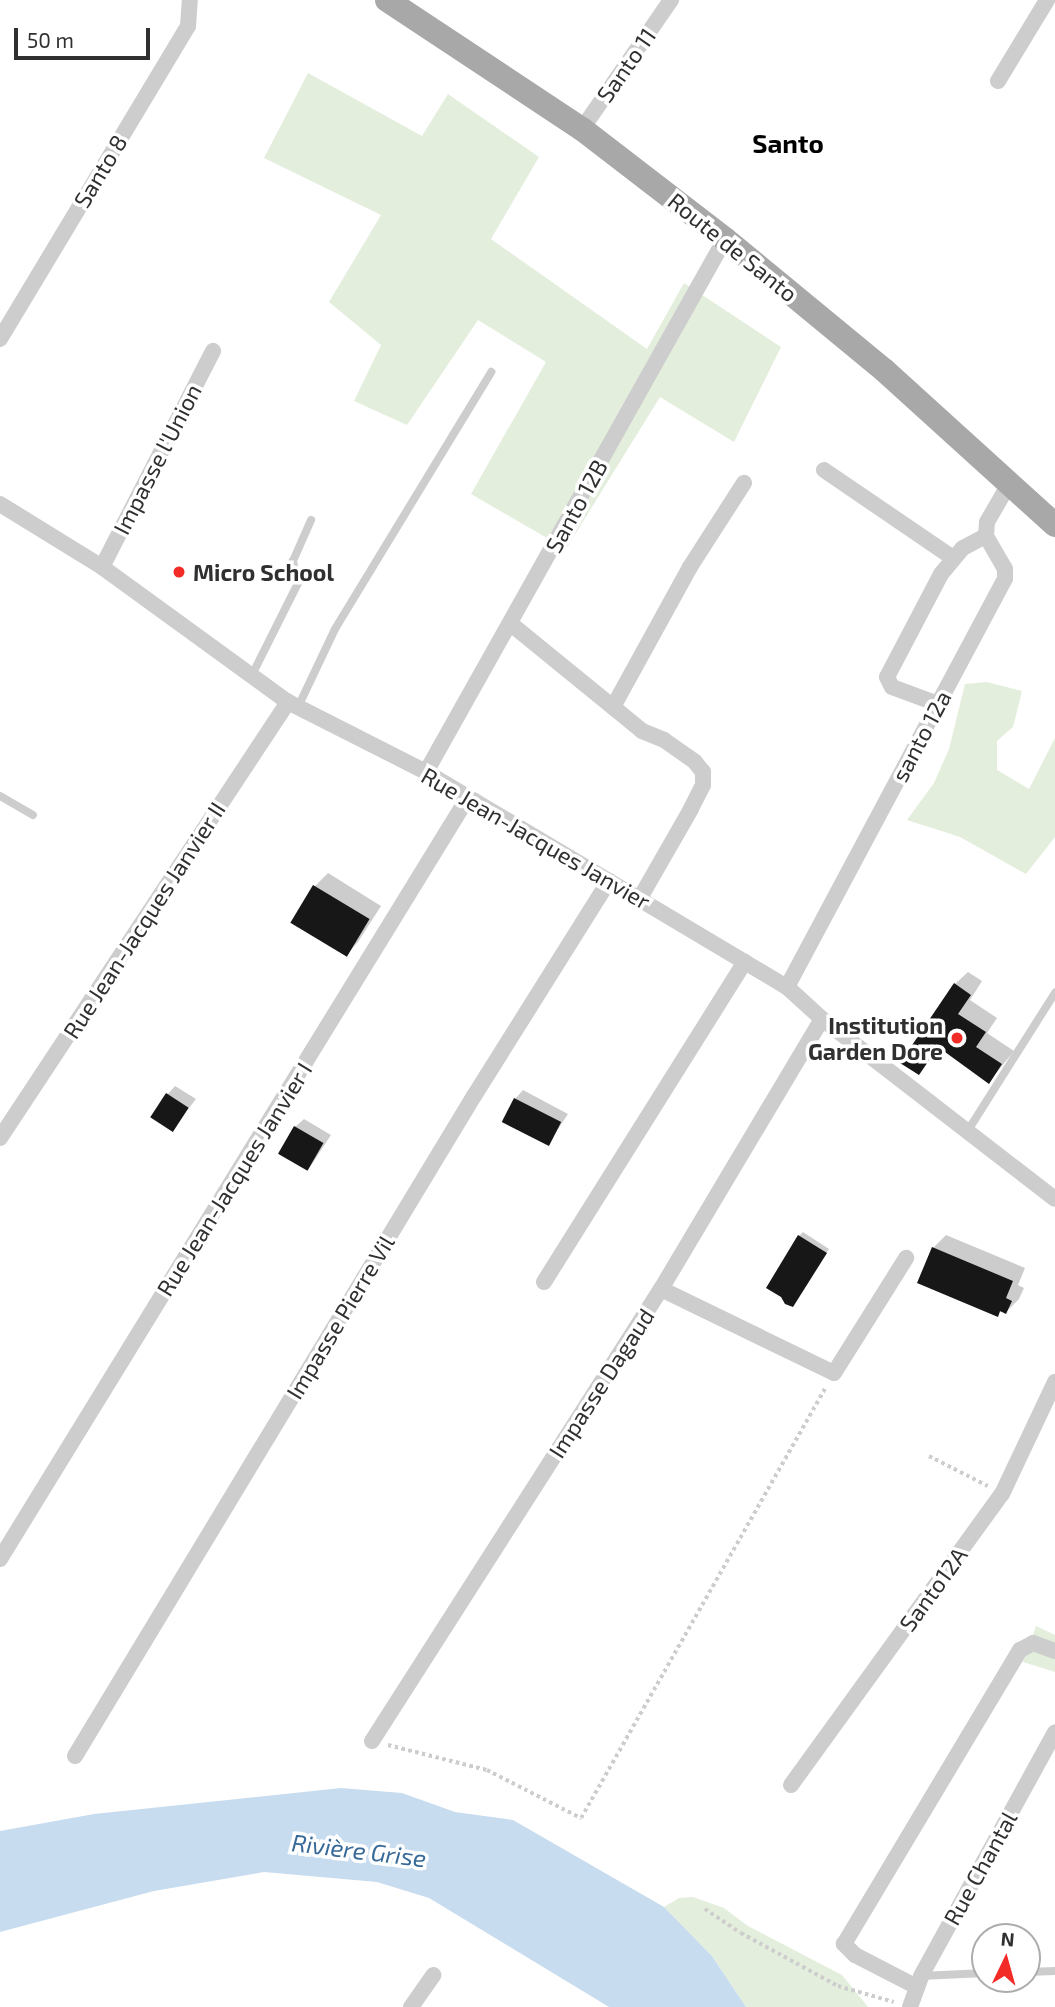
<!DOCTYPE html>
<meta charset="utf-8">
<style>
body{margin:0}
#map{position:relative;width:1055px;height:2007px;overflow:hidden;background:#fff;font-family:"Exo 2",sans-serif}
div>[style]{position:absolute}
.green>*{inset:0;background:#e4eedd}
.water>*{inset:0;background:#c8dcef}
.shadow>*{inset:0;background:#0003}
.building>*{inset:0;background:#171717;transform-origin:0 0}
.path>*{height:3.5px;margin-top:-1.75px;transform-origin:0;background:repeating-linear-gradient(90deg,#cdcdcd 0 3.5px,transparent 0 7px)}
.service>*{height:8px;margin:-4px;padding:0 4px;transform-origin:4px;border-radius:4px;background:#cdcdcd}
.minor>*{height:16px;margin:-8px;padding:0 8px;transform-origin:8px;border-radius:8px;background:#cdcdcd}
.primary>*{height:24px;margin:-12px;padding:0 12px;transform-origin:12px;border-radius:12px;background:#a8a8a8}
.dots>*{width:19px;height:19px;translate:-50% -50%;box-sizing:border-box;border:4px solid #fff;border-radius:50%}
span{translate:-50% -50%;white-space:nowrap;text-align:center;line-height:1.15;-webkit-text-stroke:7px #fff;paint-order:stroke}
.street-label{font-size:23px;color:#303030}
.poi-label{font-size:23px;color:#303030;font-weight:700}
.left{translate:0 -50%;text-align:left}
.right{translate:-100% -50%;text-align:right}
.water-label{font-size:24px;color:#376999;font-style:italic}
.quarter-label{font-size:26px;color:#000;font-weight:700}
.north{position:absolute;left:971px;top:1923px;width:70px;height:70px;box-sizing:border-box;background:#fff;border:2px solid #acacac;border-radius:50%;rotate:5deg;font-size:19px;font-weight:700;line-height:28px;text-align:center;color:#303030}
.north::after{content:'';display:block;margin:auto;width:24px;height:32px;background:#f32b26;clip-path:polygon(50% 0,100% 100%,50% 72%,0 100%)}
.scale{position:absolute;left:14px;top:28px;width:136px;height:32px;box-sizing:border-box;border:4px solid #303030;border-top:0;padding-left:9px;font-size:21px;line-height:24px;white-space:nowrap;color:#303030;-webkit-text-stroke:5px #fff;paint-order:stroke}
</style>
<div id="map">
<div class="green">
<div style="clip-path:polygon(308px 73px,422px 136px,448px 94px,539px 157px,491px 239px,647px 349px,684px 283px,781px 347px,734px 442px,660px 397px,566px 549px,471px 494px,546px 362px,478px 320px,407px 425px,354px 401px,381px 345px,329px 302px,381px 215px,264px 158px)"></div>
<div style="clip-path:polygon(987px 682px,1022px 691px,1013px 727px,997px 741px,997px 770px,1029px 789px,1055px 738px,1055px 837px,1026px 874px,960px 837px,907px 820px,934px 783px,949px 749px,965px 684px)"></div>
<div style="clip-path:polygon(1036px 1626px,1055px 1635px,1055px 1672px,1023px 1662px)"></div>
<div style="clip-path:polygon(693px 1897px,724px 1908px,748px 1926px,842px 1975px,868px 2007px,746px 2007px,712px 1956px,664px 1907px,679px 1898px)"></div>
</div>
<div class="water">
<div style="clip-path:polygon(341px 1788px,402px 1793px,455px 1812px,513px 1820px,664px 1907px,712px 1956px,746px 2007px,609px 2007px,429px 1898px,377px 1882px,264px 1872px,154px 1891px,0 1932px,0 1831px,94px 1814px)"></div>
</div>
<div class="shadow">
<div style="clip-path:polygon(328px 873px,381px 906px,358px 942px,346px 955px,292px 922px,315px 886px)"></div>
<div style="clip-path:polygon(968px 972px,982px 981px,970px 1000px,997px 1018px,987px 1033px,1014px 1051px,989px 1082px,946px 1050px,936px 1053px,918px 1073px,955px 984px)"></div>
<div style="clip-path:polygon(175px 1086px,196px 1099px,172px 1130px,167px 1095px)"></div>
<div style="clip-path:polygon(523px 1090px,568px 1114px,548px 1144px,515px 1099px)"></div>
<div style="clip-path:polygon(304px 1119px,331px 1135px,308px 1170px,295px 1127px)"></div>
<div style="clip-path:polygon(803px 1232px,829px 1249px,793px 1305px,799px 1236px)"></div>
<div style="clip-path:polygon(946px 1235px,1025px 1268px,1018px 1285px,1024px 1288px,1019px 1299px,1006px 1312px,1002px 1310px,998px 1315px,933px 1248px)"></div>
</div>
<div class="building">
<div style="left:313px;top:885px;width:66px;height:44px;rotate:31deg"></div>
<div style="clip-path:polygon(954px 983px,971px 995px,958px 1014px,986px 1032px,976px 1047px,1002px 1064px,989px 1084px,945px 1052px,941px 1058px,934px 1053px,919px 1075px,900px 1063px)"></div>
<div style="left:166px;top:1093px;width:27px;height:29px;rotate:33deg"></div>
<div style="left:514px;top:1098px;width:53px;height:27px;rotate:27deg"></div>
<div style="left:294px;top:1126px;width:34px;height:32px;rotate:30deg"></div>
<div style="clip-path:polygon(798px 1235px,827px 1253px,793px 1307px,785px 1304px,781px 1297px,766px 1288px)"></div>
<div style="clip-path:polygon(932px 1247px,1013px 1281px,1006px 1298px,1012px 1301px,1006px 1314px,1000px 1311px,998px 1317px,917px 1283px)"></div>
</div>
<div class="path">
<div style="left:929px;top:1456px;width:66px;rotate:27deg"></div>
<div style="left:388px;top:1745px;width:102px;rotate:14.2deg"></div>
<div style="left:487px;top:1770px;width:106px;rotate:27.1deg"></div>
<div style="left:581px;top:1818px;width:496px;rotate:-60.4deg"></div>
<div style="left:705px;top:1909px;width:43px;rotate:33.7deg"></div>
<div style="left:741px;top:1933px;width:111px;rotate:28.7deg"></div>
<div style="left:838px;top:1986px;width:58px;rotate:15.9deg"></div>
</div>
<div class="service">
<div style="left:252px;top:675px;width:103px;rotate:-63.4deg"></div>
<div style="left:298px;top:583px;width:23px;rotate:-103deg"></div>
<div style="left:293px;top:561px;width:45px;rotate:-66.3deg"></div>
<div style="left:298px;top:707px;width:86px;rotate:-64.6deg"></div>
<div style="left:335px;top:629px;width:301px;rotate:-58.7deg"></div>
<div style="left:0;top:796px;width:38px;rotate:30deg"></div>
<div style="left:967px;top:1132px;width:165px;rotate:-57.7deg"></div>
<div style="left:1027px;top:1972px;width:28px;rotate:-2deg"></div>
<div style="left:921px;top:1976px;width:64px;rotate:-2.7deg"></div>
</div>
<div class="minor">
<div style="left:998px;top:81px;width:95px;rotate:-58.8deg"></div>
<div style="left:582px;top:129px;width:157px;rotate:-55.4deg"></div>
<div style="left:0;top:339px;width:365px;rotate:-59deg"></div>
<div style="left:188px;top:26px;width:26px;rotate:-86deg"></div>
<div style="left:824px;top:470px;width:156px;rotate:34.3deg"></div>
<div style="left:0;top:504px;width:120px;rotate:31.7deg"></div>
<div style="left:102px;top:567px;width:230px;rotate:36deg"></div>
<div style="left:288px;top:702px;width:155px;rotate:26.9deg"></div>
<div style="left:426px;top:772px;width:420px;rotate:30.8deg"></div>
<div style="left:787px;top:987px;width:47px;rotate:42.4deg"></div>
<div style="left:822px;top:1019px;width:294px;rotate:37.7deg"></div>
<div style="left:102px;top:567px;width:243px;rotate:-62.8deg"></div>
<div style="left:511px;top:624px;width:169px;rotate:39.2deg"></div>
<div style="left:642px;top:731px;width:24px;rotate:22deg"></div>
<div style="left:664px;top:740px;width:38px;rotate:35deg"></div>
<div style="left:695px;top:762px;width:13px;rotate:51deg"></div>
<div style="left:703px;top:772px;width:13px;rotate:90deg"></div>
<div style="left:703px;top:785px;width:27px;rotate:117deg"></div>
<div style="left:691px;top:809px;width:103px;rotate:119.8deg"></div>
<div style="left:938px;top:704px;width:49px;rotate:-159.7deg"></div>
<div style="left:892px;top:687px;width:11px;rotate:-117deg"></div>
<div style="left:887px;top:677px;width:116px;rotate:-62.3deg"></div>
<div style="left:941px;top:574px;width:34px;rotate:-50deg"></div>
<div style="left:963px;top:548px;width:26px;rotate:-28deg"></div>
<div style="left:613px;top:707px;width:160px;rotate:-61.2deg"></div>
<div style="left:690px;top:567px;width:100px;rotate:-57.3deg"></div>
<div style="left:426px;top:772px;width:611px;rotate:-60.71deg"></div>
<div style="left:787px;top:987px;width:463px;rotate:-61.9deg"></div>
<div style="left:1005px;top:578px;width:9px;rotate:-90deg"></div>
<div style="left:1005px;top:569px;width:38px;rotate:-120deg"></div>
<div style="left:986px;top:536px;width:14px;rotate:-86deg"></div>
<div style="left:987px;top:522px;width:44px;rotate:-59.9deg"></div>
<div style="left:0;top:1138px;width:523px;rotate:-56.55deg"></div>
<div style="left:544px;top:1282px;width:378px;rotate:-57.9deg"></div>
<div style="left:661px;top:1289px;width:192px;rotate:25.9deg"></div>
<div style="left:834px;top:1373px;width:136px;rotate:-57.9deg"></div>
<div style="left:0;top:1559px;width:892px;rotate:-58.43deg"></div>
<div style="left:372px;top:1741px;width:536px;rotate:-57.41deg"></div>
<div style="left:661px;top:1289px;width:314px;rotate:-59.2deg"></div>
<div style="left:75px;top:1756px;width:771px;rotate:-58.85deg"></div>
<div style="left:474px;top:1096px;width:254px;rotate:-57.9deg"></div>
<div style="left:791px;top:1785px;width:359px;rotate:-54.1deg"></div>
<div style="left:1002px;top:1494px;width:124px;rotate:-64.7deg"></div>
<div style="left:917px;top:1987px;width:70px;rotate:-152.7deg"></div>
<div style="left:855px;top:1955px;width:16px;rotate:-135deg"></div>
<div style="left:844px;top:1944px;width:343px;rotate:-59.1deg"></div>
<div style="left:1020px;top:1650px;width:15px;rotate:-28deg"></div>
<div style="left:1033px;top:1643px;width:23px;rotate:20deg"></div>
<div style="left:411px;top:2007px;width:39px;rotate:-55deg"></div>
<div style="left:910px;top:2007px;width:33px;rotate:-70deg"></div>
<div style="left:921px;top:1976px;width:278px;rotate:-61.2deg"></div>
</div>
<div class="primary">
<div style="left:387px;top:0;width:234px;rotate:33.5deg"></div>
<div style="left:582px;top:129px;width:180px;rotate:37.6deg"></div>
<div style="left:725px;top:239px;width:206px;rotate:39.5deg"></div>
<div style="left:884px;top:370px;width:231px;rotate:42.2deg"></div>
</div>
<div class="dots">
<div style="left:179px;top:572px;background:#f32b26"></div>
<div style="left:957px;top:1038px;background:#f32b26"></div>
</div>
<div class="street-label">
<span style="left:626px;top:65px;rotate:-55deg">Santo 11</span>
<span style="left:100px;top:171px;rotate:-59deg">Santo 8</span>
<span style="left:733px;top:247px;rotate:39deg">Route de Santo</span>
<span style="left:157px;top:459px;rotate:-63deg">Impasse l'Union</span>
<span style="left:576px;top:506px;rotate:-61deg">Santo 12B</span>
<span style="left:921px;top:736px;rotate:-62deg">santo 12a</span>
<span style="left:536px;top:838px;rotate:30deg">Rue Jean-Jacques Janvier</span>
<span style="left:144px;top:920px;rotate:-57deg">Rue Jean-Jacques Janvier II</span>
<span style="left:234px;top:1179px;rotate:-58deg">Rue Jean-Jacques Janvier I</span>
<span style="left:340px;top:1317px;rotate:-59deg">Impasse Pierre Vil</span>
<span style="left:601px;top:1383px;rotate:-57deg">Impasse Dagaud</span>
<span style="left:933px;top:1589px;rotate:-54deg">Santo12A</span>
<span style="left:980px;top:1868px;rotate:-61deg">Rue Chantal</span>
</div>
<div class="poi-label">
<span class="left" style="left:193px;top:572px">Micro School</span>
<span class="right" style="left:943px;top:1038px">Institution<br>Garden Dore</span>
</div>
<div class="water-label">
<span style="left:359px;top:1850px;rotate:7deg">Rivière Grise</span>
</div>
<div class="quarter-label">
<span style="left:788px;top:143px">Santo</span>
</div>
<div class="north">N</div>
<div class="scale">50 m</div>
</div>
